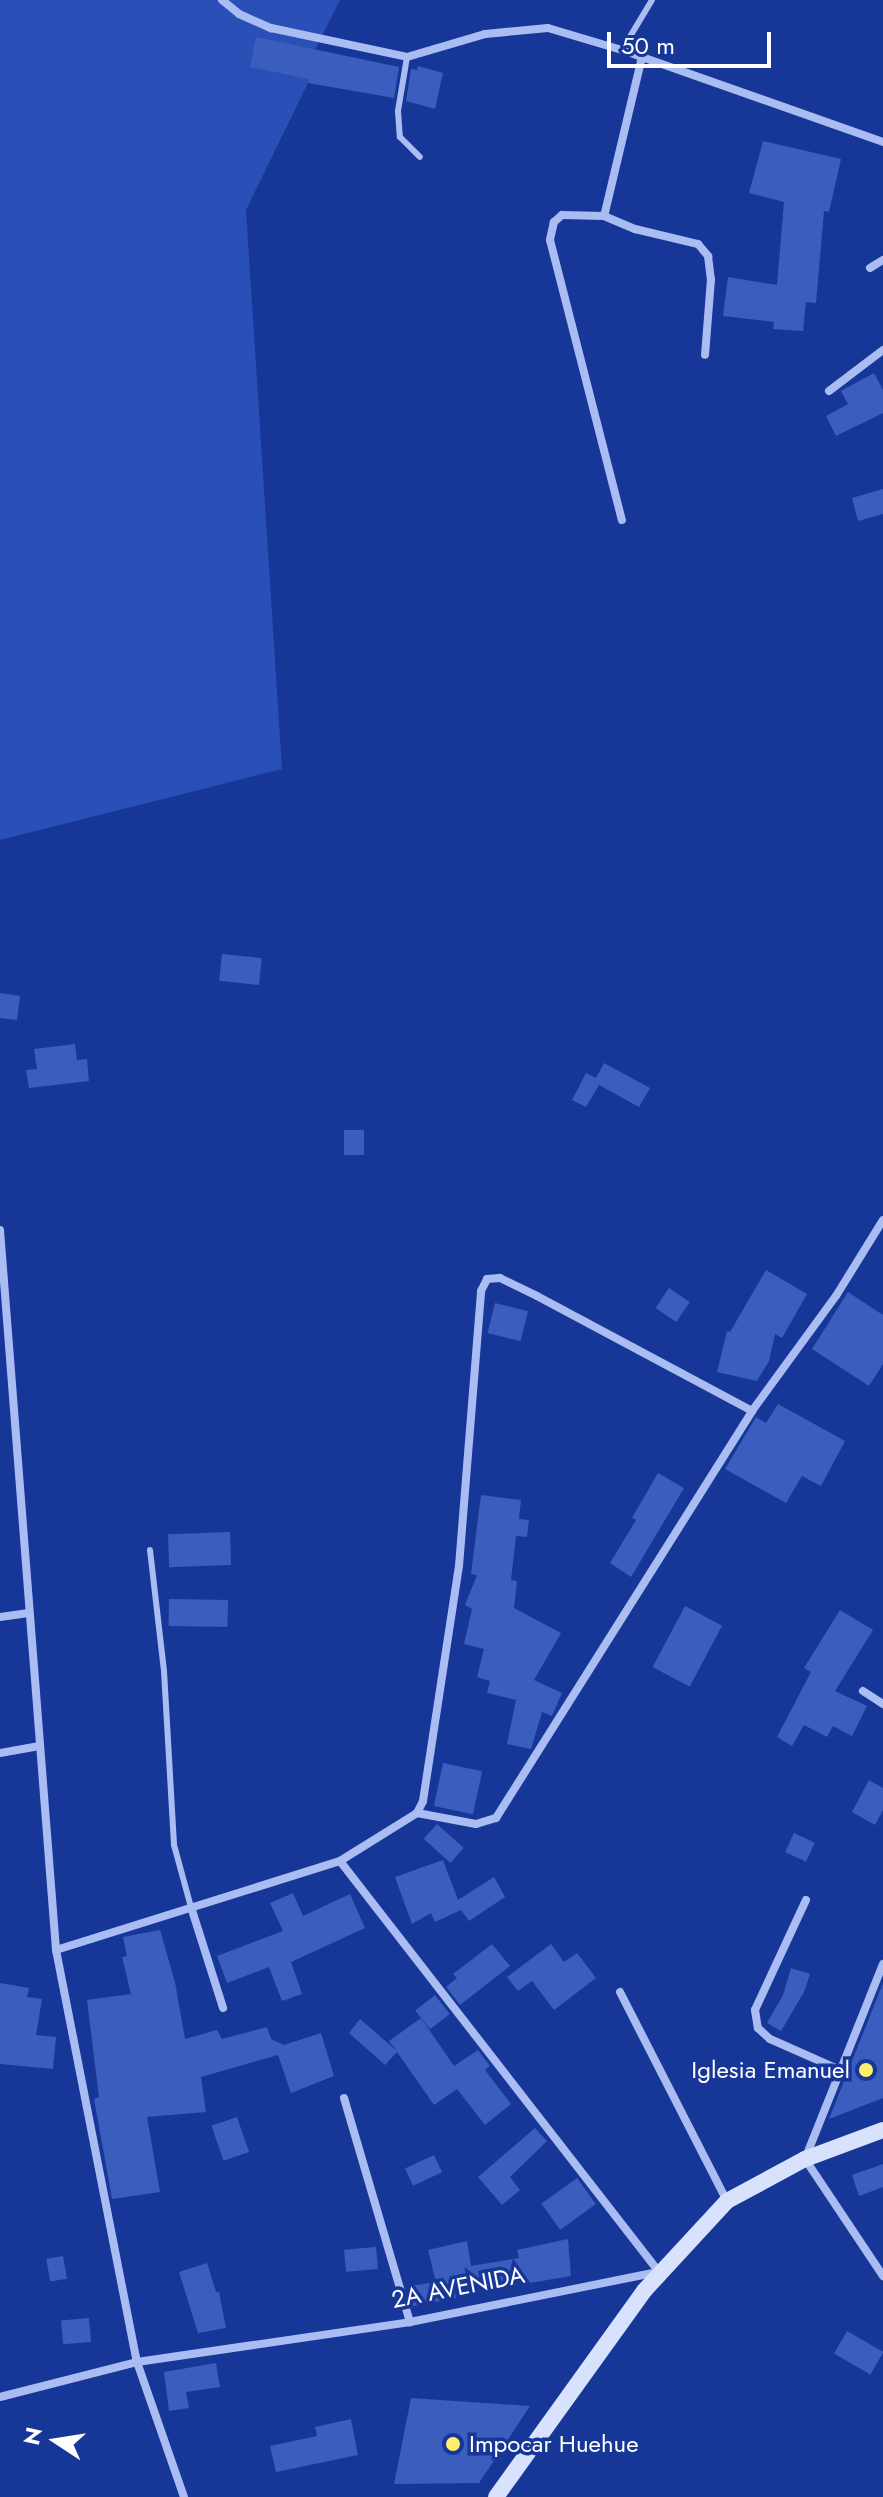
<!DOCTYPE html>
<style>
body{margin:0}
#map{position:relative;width:883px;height:2497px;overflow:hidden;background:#173798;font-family:Jost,sans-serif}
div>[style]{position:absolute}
.green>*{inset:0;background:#2a4fb6}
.building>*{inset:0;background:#3b5dbe;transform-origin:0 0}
.lane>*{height:6px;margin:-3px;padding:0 3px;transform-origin:3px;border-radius:3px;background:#aabdf2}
.street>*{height:8px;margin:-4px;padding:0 4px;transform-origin:4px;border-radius:4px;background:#aabdf2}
.secondary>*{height:16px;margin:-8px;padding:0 8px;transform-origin:8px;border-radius:8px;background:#d9e2fc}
.dots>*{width:22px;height:22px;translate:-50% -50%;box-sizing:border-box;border:4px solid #173798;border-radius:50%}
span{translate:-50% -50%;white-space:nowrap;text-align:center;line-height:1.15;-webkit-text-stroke:7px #173798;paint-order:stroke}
.poi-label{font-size:24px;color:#fff}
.right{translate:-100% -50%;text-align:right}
.left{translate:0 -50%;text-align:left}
.street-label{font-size:24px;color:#fff}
.north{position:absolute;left:16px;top:2401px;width:80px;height:80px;-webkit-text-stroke:6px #173798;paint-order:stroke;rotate:282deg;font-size:22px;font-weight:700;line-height:32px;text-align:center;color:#fff}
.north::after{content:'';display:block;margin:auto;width:28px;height:36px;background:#fff;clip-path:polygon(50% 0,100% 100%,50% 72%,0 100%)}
.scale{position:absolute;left:607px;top:32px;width:164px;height:36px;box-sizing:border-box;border:4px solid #fff;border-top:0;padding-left:10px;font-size:24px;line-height:28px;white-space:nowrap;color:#fff;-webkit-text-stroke:6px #173798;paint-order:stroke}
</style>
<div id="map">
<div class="green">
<div style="clip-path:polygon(0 0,340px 0,315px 50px,308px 83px,246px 210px,282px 769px,0 840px)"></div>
</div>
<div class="building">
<div style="clip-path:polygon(256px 37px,399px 67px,394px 98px,308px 83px,309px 79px,250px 67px)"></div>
<div style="clip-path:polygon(418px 66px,443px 73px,435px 109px,406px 101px,411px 69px,417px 70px)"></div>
<div style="clip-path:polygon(763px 141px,841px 159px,829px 212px,824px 211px,816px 303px,806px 302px,803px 331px,773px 329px,774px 322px,723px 316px,728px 277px,777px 285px,784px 202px,749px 193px)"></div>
<div style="clip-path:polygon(874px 373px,883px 390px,883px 413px,836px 436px,826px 416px,848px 404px,841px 391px)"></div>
<div style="clip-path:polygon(883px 489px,883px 514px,858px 521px,852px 498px)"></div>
<div style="left:222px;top:954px;width:40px;height:27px;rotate:6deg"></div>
<div style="clip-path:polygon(0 993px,20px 996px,17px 1020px,0 1018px)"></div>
<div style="clip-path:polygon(75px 1044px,77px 1060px,87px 1059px,89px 1081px,29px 1088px,26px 1070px,37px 1069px,34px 1049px)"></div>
<div style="clip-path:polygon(604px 1063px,650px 1088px,639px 1107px,599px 1085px,586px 1107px,572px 1100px,586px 1073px,596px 1078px)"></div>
<div style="left:344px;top:1130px;width:20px;height:25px"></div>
<div style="clip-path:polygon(766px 1270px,807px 1294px,782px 1338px,775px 1334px,769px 1361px,757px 1381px,717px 1372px,727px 1331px,730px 1332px)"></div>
<div style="left:669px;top:1288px;width:25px;height:24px;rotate:34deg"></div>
<div style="clip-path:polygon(848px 1292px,883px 1315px,883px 1364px,869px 1386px,812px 1349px)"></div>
<div style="left:495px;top:1303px;width:34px;height:31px;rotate:14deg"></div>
<div style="clip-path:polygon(778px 1404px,845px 1441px,821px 1486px,802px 1476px,786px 1503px,725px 1469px,756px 1417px,766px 1423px)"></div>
<div style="clip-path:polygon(658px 1473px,684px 1488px,631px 1577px,610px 1563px,636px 1520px,632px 1518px)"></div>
<div style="clip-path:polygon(481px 1495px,521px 1500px,519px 1519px,529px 1520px,527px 1537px,516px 1536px,511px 1580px,517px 1581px,514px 1608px,561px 1633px,534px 1680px,562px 1693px,552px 1716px,542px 1712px,531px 1749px,507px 1744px,516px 1700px,487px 1693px,490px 1681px,477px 1677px,484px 1649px,464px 1644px,472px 1609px,465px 1605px,477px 1575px,471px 1574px)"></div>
<div style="left:230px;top:1532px;width:33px;height:62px;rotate:88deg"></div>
<div style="left:169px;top:1599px;width:59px;height:27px;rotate:1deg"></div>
<div style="left:685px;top:1606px;width:42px;height:69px;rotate:28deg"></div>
<div style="clip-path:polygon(840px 1610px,873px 1630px,835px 1691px,867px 1706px,852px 1736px,833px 1726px,827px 1737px,804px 1725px,792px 1746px,777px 1737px,811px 1672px,804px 1668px)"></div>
<div style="left:443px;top:1763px;width:40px;height:44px;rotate:12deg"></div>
<div style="clip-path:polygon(869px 1780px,883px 1788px,883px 1810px,875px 1825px,852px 1812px)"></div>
<div style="left:437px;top:1824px;width:36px;height:20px;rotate:42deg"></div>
<div style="left:794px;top:1833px;width:23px;height:21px;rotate:25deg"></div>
<div style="clip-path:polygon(443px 1860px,458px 1900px,494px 1877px,505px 1897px,469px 1921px,461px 1910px,435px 1922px,431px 1913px,412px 1924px,395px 1877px)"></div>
<div style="clip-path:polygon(293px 1893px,303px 1916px,350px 1894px,365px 1928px,291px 1962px,302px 1994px,282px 2001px,269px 1967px,227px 1983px,217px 1956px,283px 1931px,270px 1903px)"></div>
<div style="clip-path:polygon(160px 1930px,175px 1982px,185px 2039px,217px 2030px,222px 2039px,267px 2027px,271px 2039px,284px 2045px,321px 2033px,334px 2076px,291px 2093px,278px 2055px,201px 2077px,206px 2112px,147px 2117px,160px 2192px,112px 2199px,94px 2099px,99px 2097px,87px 2000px,131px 1994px,122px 1957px,127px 1956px,123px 1937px)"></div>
<div style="clip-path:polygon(492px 1944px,510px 1966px,460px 2005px,446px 1987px,457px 1978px,453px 1974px)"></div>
<div style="clip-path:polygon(551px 1944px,564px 1962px,577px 1953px,596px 1978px,554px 2010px,532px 1981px,518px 1991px,507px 1977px)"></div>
<div style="clip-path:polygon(791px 1968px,810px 1974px,804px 1992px,781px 2031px,767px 2023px,783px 1995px)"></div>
<div style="clip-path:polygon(0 1983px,29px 1988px,27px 1997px,42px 1999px,36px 2035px,56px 2037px,53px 2069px,0 2064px)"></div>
<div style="clip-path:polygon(883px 1983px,883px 2098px,829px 2119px)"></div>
<div style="left:435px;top:1995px;width:24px;height:25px;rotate:52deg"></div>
<div style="clip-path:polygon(421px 2018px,454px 2066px,478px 2050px,490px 2066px,485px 2070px,511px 2104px,485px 2125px,457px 2089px,434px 2105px,397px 2052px,385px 2065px,349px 2033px,360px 2019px,397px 2051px,389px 2041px)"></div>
<div style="left:237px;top:2117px;width:37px;height:27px;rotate:71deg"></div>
<div style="clip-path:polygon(535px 2128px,547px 2141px,510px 2177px,520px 2190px,502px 2205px,478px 2177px)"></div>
<div style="left:434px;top:2155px;width:19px;height:32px;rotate:65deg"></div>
<div style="clip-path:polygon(883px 2164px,883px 2187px,859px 2196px,852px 2175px)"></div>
<div style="left:577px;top:2178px;width:32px;height:44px;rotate:54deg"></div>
<div style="clip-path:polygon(568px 2239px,571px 2276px,524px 2284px,523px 2278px,455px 2290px,456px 2298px,413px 2306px,410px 2286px,436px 2282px,428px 2250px,467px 2241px,471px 2266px,519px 2258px,517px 2250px)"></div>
<div style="left:376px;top:2247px;width:22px;height:32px;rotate:85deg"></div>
<div style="left:63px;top:2256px;width:23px;height:17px;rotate:80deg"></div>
<div style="clip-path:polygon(207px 2263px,216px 2292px,219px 2292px,226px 2328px,198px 2333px,179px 2272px)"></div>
<div style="left:89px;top:2318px;width:24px;height:28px;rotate:85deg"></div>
<div style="left:847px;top:2331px;width:42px;height:26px;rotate:30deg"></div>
<div style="clip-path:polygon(216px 2363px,220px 2387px,186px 2392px,189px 2408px,169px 2411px,164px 2372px)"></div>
<div style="clip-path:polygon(411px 2398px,530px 2406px,479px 2483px,394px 2484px)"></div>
<div style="clip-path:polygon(351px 2419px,358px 2455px,276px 2472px,270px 2446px,317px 2436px,315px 2427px)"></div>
</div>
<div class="lane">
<div style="left:622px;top:50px;width:58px;rotate:-59deg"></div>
<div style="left:407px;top:57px;width:55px;rotate:99.5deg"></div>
<div style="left:398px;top:111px;width:26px;rotate:86deg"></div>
<div style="left:400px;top:137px;width:28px;rotate:45deg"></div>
<div style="left:150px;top:1550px;width:122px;rotate:83.4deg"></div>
<div style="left:164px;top:1671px;width:174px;rotate:86.7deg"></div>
<div style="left:174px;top:1845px;width:64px;rotate:74.7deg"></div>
</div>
<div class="street">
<div style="left:222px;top:0;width:22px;rotate:39deg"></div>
<div style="left:239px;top:14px;width:35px;rotate:24deg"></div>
<div style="left:271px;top:28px;width:139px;rotate:12deg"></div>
<div style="left:407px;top:57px;width:81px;rotate:-16.4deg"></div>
<div style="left:485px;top:34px;width:63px;rotate:-5.4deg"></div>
<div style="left:548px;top:28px;width:77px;rotate:16.6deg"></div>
<div style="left:622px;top:50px;width:277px;rotate:19.4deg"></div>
<div style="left:642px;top:57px;width:163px;rotate:103.4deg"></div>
<div style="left:604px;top:216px;width:34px;rotate:23deg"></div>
<div style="left:635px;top:229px;width:65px;rotate:13.4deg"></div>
<div style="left:698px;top:244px;width:16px;rotate:50deg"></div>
<div style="left:708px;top:256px;width:23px;rotate:83deg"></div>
<div style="left:711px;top:279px;width:76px;rotate:94.5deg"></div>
<div style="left:604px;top:216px;width:42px;rotate:-178.6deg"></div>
<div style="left:562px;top:215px;width:11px;rotate:139deg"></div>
<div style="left:554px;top:222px;width:18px;rotate:103deg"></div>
<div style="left:550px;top:240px;width:289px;rotate:75.6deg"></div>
<div style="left:870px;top:268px;width:15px;rotate:-32deg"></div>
<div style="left:829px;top:391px;width:68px;rotate:-37.2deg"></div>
<div style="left:0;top:1230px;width:722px;rotate:85.55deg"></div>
<div style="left:56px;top:1950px;width:420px;rotate:78.9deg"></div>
<div style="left:137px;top:2362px;width:143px;rotate:70.8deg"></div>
<div style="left:0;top:1617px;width:27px;rotate:-8deg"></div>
<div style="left:863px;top:1691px;width:24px;rotate:33deg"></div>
<div style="left:0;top:1753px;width:40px;rotate:-10deg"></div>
<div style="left:417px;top:1813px;width:60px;rotate:10.6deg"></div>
<div style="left:476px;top:1824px;width:21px;rotate:-17deg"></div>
<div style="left:496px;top:1818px;width:481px;rotate:-57.8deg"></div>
<div style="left:752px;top:1411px;width:142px;rotate:-53.9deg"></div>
<div style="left:836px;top:1296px;width:89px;rotate:-58.3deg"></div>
<div style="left:806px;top:1900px;width:121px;rotate:114.9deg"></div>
<div style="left:755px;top:2010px;width:18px;rotate:81deg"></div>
<div style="left:758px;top:2028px;width:16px;rotate:43deg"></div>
<div style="left:770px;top:2039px;width:77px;rotate:23.9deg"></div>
<div style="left:191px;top:1907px;width:106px;rotate:72.4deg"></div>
<div style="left:56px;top:1950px;width:298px;rotate:-17.4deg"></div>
<div style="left:340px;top:1861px;width:91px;rotate:-31.9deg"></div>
<div style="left:417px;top:1813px;width:13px;rotate:-63deg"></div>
<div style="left:423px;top:1801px;width:238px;rotate:-81.3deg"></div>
<div style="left:459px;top:1566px;width:276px;rotate:-85.4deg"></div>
<div style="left:481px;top:1291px;width:13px;rotate:-63deg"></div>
<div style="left:487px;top:1279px;width:13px;rotate:-4deg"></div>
<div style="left:500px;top:1278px;width:41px;rotate:25.9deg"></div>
<div style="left:537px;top:1296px;width:244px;rotate:28.1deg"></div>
<div style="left:883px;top:1964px;width:210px;rotate:111.8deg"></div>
<div style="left:805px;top:2159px;width:141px;rotate:56.3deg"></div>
<div style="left:620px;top:1992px;width:235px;rotate:62.9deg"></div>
<div style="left:344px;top:2098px;width:234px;rotate:73.6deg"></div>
<div style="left:0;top:2397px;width:141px;rotate:-14.3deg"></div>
<div style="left:137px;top:2362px;width:276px;rotate:-8.3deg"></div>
<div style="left:410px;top:2322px;width:254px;rotate:-11.4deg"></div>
<div style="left:659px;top:2272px;width:520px;rotate:-127.82deg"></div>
</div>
<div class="secondary">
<div style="left:496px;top:2497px;width:254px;rotate:-54.3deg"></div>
<div style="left:644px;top:2291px;width:122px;rotate:-47.3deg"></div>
<div style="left:727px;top:2201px;width:89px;rotate:-28.3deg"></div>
<div style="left:805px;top:2159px;width:83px;rotate:-20.4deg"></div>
</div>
<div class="dots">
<div style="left:866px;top:2070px;background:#ffef6b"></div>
<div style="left:453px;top:2444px;background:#ffef6b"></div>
</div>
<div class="poi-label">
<span class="right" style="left:850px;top:2070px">Iglesia Emanuel</span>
<span class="left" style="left:469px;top:2444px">Impocar Huehue</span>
</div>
<div class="street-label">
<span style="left:458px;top:2287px;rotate:-11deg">2A AVENIDA</span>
</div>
<div class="north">N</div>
<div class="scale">50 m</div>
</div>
